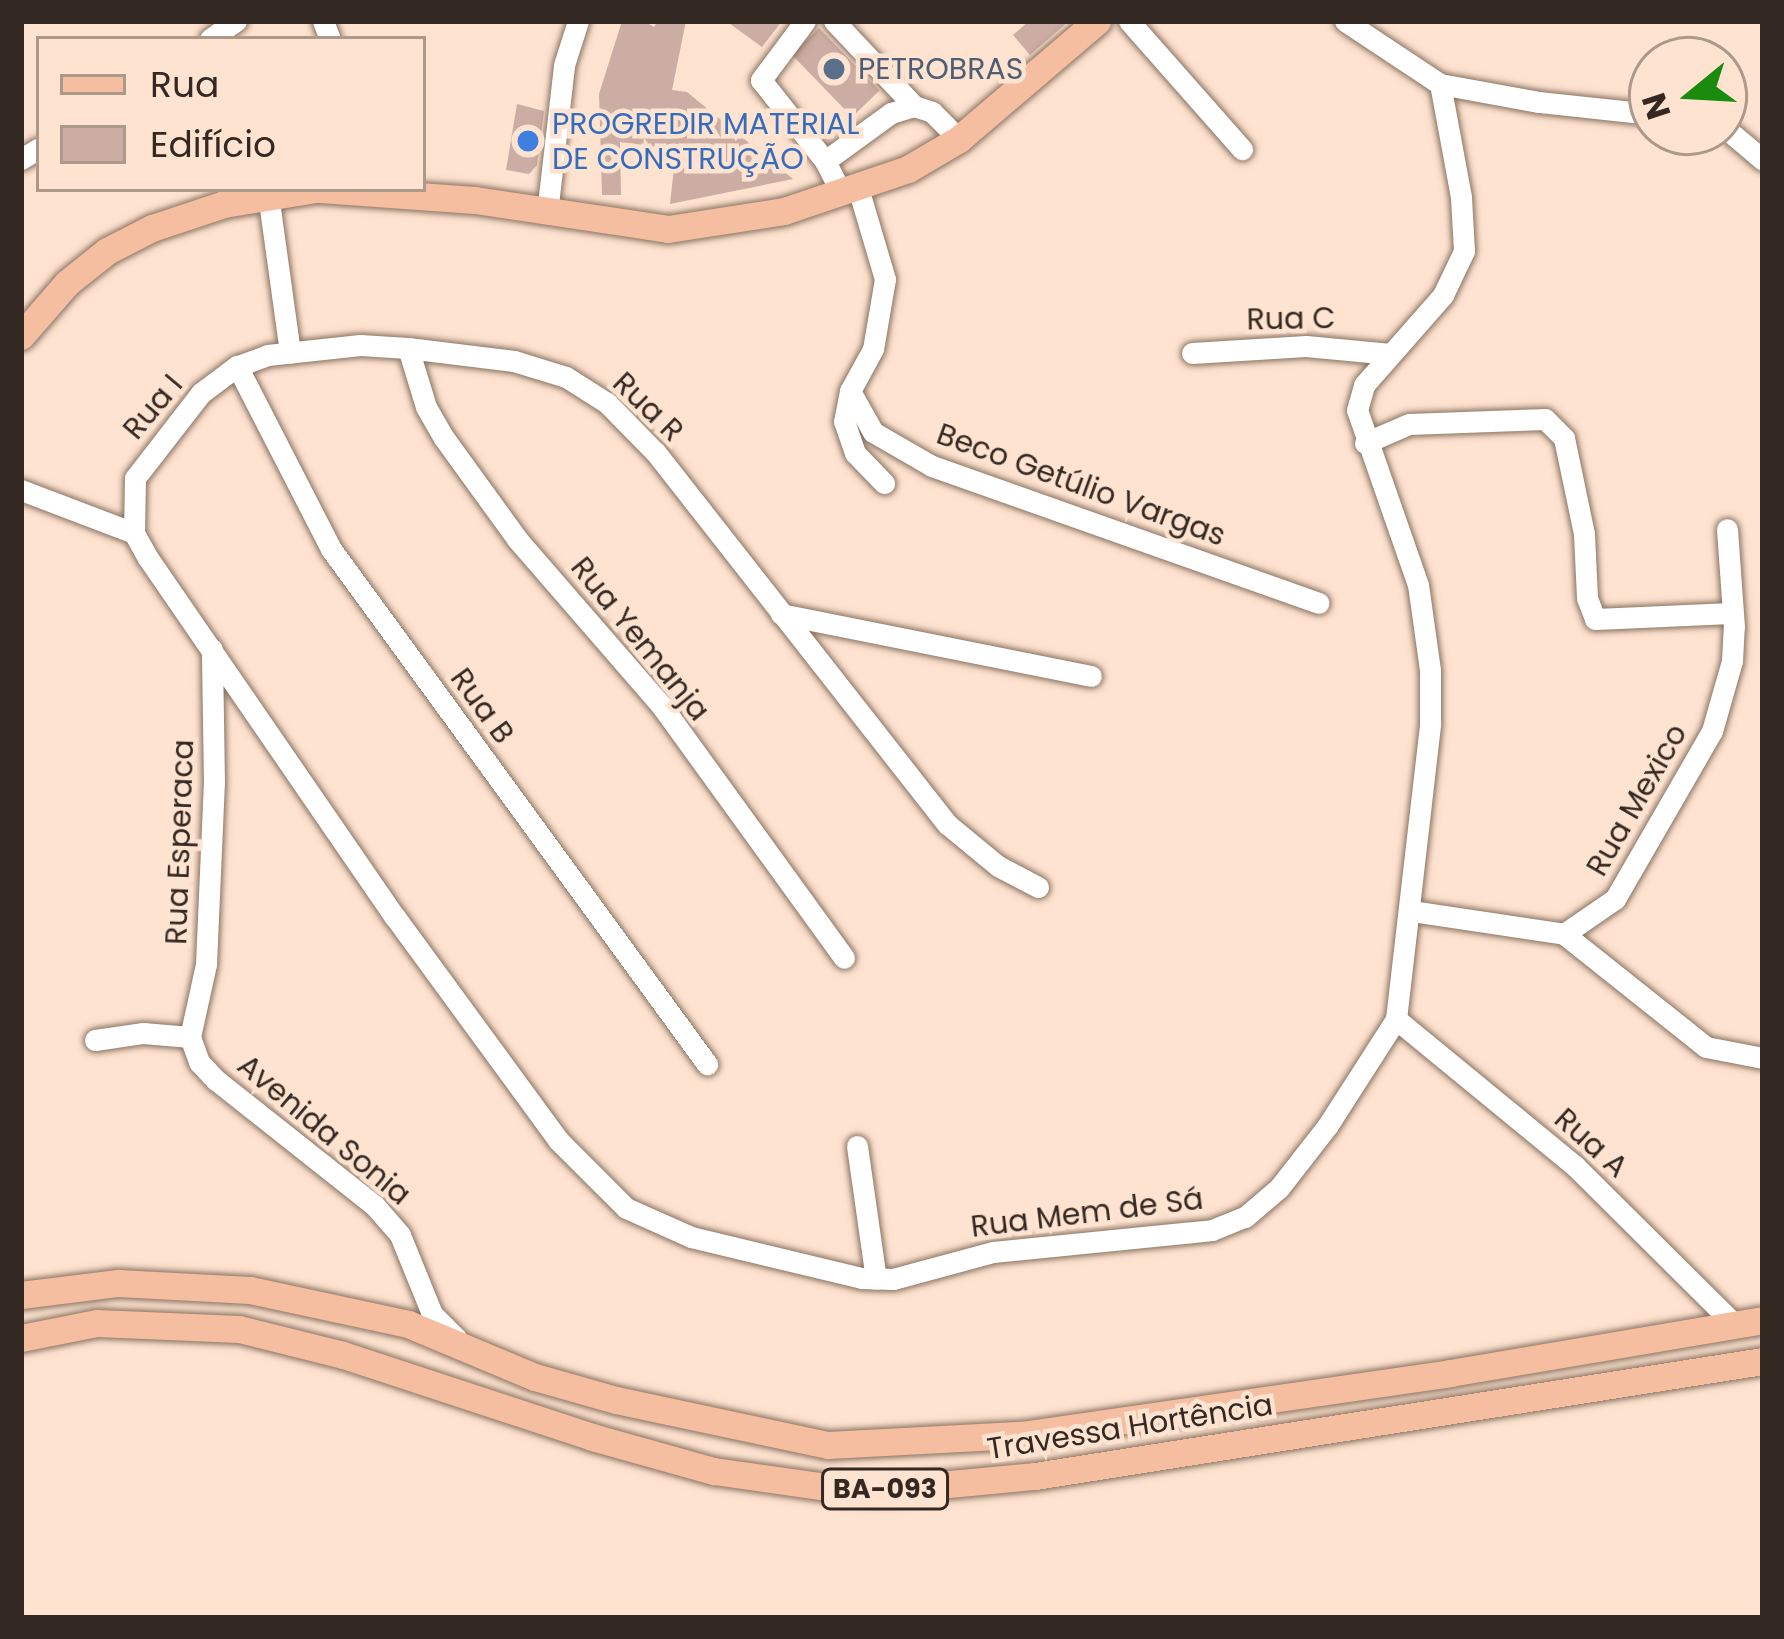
<!DOCTYPE html>
<meta charset="utf-8">
<style>
body{margin:0}
#map{position:relative;width:1784px;height:1639px;overflow:hidden;background:#fee3d0;font-family:Poppins,sans-serif}
div>[style]{position:absolute}
.building>*{inset:0;background:#ccada3;transform-origin:0 0}
.roads{filter:drop-shadow(0 0 3px #8a7261) drop-shadow(0 0 3px #8a7261)}
.minor>*{height:21px;margin:-10.5px;padding:0 10.5px;transform-origin:10.5px;border-radius:10.5px;background:#fff}
.major>*{height:27px;margin:-13.5px;padding:0 13.5px;transform-origin:13.5px;border-radius:13.5px;background:#f5bea1}
.dots>*{width:33px;height:33px;translate:-50% -50%;box-sizing:border-box;border:6px solid #fee3d0;border-radius:50%}
span{translate:-50% -50%;white-space:nowrap;text-align:center;line-height:1.15;-webkit-text-stroke:9px #fee3d0;paint-order:stroke}
.shield-label span{padding:3px 9px;background:#fee3d0;border:3px solid;border-radius:9px;-webkit-text-stroke-width:0}
.shield-label{font-size:27px;color:#332922;font-weight:700}
.service-label{font-size:30px;color:#4e5e75}
.left{translate:0 -50%;text-align:left}
.shop-label{font-size:30px;color:#366cbe}
.street-label{font-size:30px;color:#332922}
.frame{position:absolute;inset:0;border:24px solid #332922;pointer-events:none}
.legend{position:absolute;left:36px;top:36px;width:390px;height:156px;box-sizing:border-box;background:#fee3d0;border:3px solid #ad998a;margin:0;padding:15px 21px;list-style:none;font-size:36px;color:#332922}
.legend li{display:flex;align-items:center;gap:24px;height:60px}
.legend b{width:60px;border:3px solid #ad998a}
.north{position:absolute;left:1628px;top:36px;width:120px;height:120px;box-sizing:border-box;background:#fee3d0;border:3px solid #ad998a;border-radius:50%;rotate:252deg;font-size:33px;font-weight:700;line-height:48px;text-align:center;color:#332922}
.north::after{content:'';display:block;margin:auto;width:42px;height:54px;background:#1a8b0d;clip-path:polygon(50% 0,100% 100%,50% 72%,0 100%)}
</style>
<div id="map">
<div class="building">
<div style="clip-path:polygon(622px 21px,644px 21px,654px 27px,658px 21px,686px 21px,672px 90px,687px 92px,793px 179px,670px 204px,676px 149px,620px 142px,621px 195px,602px 195px,599px 94px)"></div>
<div style="clip-path:polygon(726px 21px,782px 21px,762px 47px)"></div>
<div style="clip-path:polygon(1029px 21px,1069px 21px,1030px 55px,1013px 35px)"></div>
<div style="left:819px;top:28px;width:87px;height:38px;rotate:46deg"></div>
<div style="clip-path:polygon(517px 104px,544px 111px,537px 165px,529px 174px,506px 170px)"></div>
</div>
<div class="roads">
<div class="minor">
<div style="left:323px;top:21px;width:19px;rotate:69deg"></div>
<div style="left:805px;top:21px;width:74px;rotate:126.7deg"></div>
<div style="left:761px;top:80px;width:103px;rotate:51.7deg"></div>
<div style="left:825px;top:161px;width:36px;rotate:63deg"></div>
<div style="left:834px;top:21px;width:117px;rotate:46.7deg"></div>
<div style="left:1129px;top:21px;width:171px;rotate:48.6deg"></div>
<div style="left:1345px;top:21px;width:114px;rotate:33.6deg"></div>
<div style="left:1440px;top:84px;width:101px;rotate:10.3deg"></div>
<div style="left:1539px;top:102px;width:114px;rotate:6.1deg"></div>
<div style="left:210px;top:39px;width:32px;rotate:-35deg"></div>
<div style="left:1724px;top:127px;width:51px;rotate:40.2deg"></div>
<div style="left:21px;top:159px;width:21px;rotate:-31deg"></div>
<div style="left:825px;top:161px;width:82px;rotate:-36deg"></div>
<div style="left:891px;top:113px;width:24px;rotate:-17deg"></div>
<div style="left:914px;top:106px;width:19px;rotate:18deg"></div>
<div style="left:932px;top:112px;width:38px;rotate:45deg"></div>
<div style="left:858px;top:188px;width:95px;rotate:73.5deg"></div>
<div style="left:885px;top:279px;width:71px;rotate:99.7deg"></div>
<div style="left:873px;top:349px;width:48px;rotate:118.7deg"></div>
<div style="left:850px;top:391px;width:31px;rotate:101deg"></div>
<div style="left:844px;top:421px;width:34px;rotate:71deg"></div>
<div style="left:855px;top:453px;width:42px;rotate:46deg"></div>
<div style="left:268px;top:194px;width:160px;rotate:82.1deg"></div>
<div style="left:547px;top:213px;width:149px;rotate:-83.4deg"></div>
<div style="left:564px;top:65px;width:46px;rotate:-72.3deg"></div>
<div style="left:408px;top:348px;width:62px;rotate:73deg"></div>
<div style="left:426px;top:407px;width:36px;rotate:60deg"></div>
<div style="left:444px;top:438px;width:125px;rotate:54.1deg"></div>
<div style="left:517px;top:539px;width:220px;rotate:49.1deg"></div>
<div style="left:661px;top:705px;width:312px;rotate:54.1deg"></div>
<div style="left:1192px;top:353px;width:114px;rotate:-3.5deg"></div>
<div style="left:1306px;top:346px;width:85px;rotate:5.4deg"></div>
<div style="left:237px;top:366px;width:206px;rotate:62.8deg"></div>
<div style="left:331px;top:549px;width:638px;rotate:53.87deg"></div>
<div style="left:850px;top:391px;width:47px;rotate:60.7deg"></div>
<div style="left:873px;top:432px;width:68px;rotate:30deg"></div>
<div style="left:932px;top:466px;width:410px;rotate:19.5deg"></div>
<div style="left:1365px;top:443px;width:48px;rotate:-23.4deg"></div>
<div style="left:1409px;top:424px;width:136px;rotate:-2.1deg"></div>
<div style="left:1545px;top:419px;width:27px;rotate:45deg"></div>
<div style="left:1564px;top:438px;width:98px;rotate:78.2deg"></div>
<div style="left:1584px;top:534px;width:64px;rotate:87.3deg"></div>
<div style="left:1587px;top:598px;width:22px;rotate:69deg"></div>
<div style="left:1595px;top:619px;width:137px;rotate:-2.5deg"></div>
<div style="left:21px;top:490px;width:121px;rotate:20.8deg"></div>
<div style="left:781px;top:614px;width:316px;rotate:11.3deg"></div>
<div style="left:1038px;top:887px;width:45px;rotate:-152.3deg"></div>
<div style="left:998px;top:866px;width:66px;rotate:-140.5deg"></div>
<div style="left:947px;top:824px;width:473px;rotate:-128.1deg"></div>
<div style="left:655px;top:452px;width:69px;rotate:-134.4deg"></div>
<div style="left:607px;top:403px;width:49px;rotate:-147.6deg"></div>
<div style="left:566px;top:377px;width:54px;rotate:-162.9deg"></div>
<div style="left:514px;top:361px;width:107px;rotate:-173deg"></div>
<div style="left:408px;top:348px;width:48px;rotate:-176.4deg"></div>
<div style="left:360px;top:345px;width:93px;rotate:173.8deg"></div>
<div style="left:268px;top:355px;width:33px;rotate:160deg"></div>
<div style="left:237px;top:366px;width:45px;rotate:143.1deg"></div>
<div style="left:201px;top:393px;width:108px;rotate:127.8deg"></div>
<div style="left:135px;top:478px;width:55px;rotate:91deg"></div>
<div style="left:134px;top:533px;width:29px;rotate:61deg"></div>
<div style="left:148px;top:558px;width:436px;rotate:55.5deg"></div>
<div style="left:395px;top:917px;width:276px;rotate:53.8deg"></div>
<div style="left:558px;top:1140px;width:96px;rotate:45deg"></div>
<div style="left:626px;top:1208px;width:71px;rotate:24deg"></div>
<div style="left:691px;top:1237px;width:176px;rotate:13.5deg"></div>
<div style="left:862px;top:1278px;width:31px;rotate:2deg"></div>
<div style="left:893px;top:1279px;width:104px;rotate:-15.1deg"></div>
<div style="left:993px;top:1252px;width:220px;rotate:-5.7deg"></div>
<div style="left:1212px;top:1230px;width:35px;rotate:-22deg"></div>
<div style="left:1245px;top:1217px;width:45px;rotate:-40.5deg"></div>
<div style="left:1279px;top:1188px;width:80px;rotate:-52.1deg"></div>
<div style="left:1328px;top:1125px;width:126px;rotate:-57.3deg"></div>
<div style="left:1396px;top:1019px;width:298px;rotate:-83.4deg"></div>
<div style="left:1430px;top:723px;width:53px;rotate:-90deg"></div>
<div style="left:1430px;top:670px;width:86px;rotate:-98deg"></div>
<div style="left:1418px;top:585px;width:185px;rotate:-109.2deg"></div>
<div style="left:1357px;top:410px;width:26px;rotate:-74deg"></div>
<div style="left:1364px;top:385px;width:120px;rotate:-48.7deg"></div>
<div style="left:1443px;top:295px;width:49px;rotate:-64.5deg"></div>
<div style="left:1464px;top:251px;width:54px;rotate:-93.2deg"></div>
<div style="left:1461px;top:197px;width:115px;rotate:-100.5deg"></div>
<div style="left:1411px;top:911px;width:155px;rotate:8.5deg"></div>
<div style="left:1564px;top:934px;width:181px;rotate:38.5deg"></div>
<div style="left:1706px;top:1047px;width:58px;rotate:10.9deg"></div>
<div style="left:1564px;top:934px;width:62px;rotate:-34.5deg"></div>
<div style="left:1615px;top:899px;width:194px;rotate:-60deg"></div>
<div style="left:1712px;top:731px;width:73px;rotate:-74.1deg"></div>
<div style="left:1732px;top:661px;width:34px;rotate:-87deg"></div>
<div style="left:1734px;top:627px;width:98px;rotate:-94.1deg"></div>
<div style="left:1396px;top:1019px;width:232px;rotate:39.4deg"></div>
<div style="left:1575px;top:1166px;width:224px;rotate:44.8deg"></div>
<div style="left:190px;top:1037px;width:75px;rotate:-77.6deg"></div>
<div style="left:206px;top:964px;width:181px;rotate:-87.5deg"></div>
<div style="left:214px;top:783px;width:134px;rotate:-90.9deg"></div>
<div style="left:95px;top:1040px;width:49px;rotate:-8.3deg"></div>
<div style="left:143px;top:1033px;width:47px;rotate:4.9deg"></div>
<div style="left:190px;top:1037px;width:27px;rotate:70deg"></div>
<div style="left:199px;top:1062px;width:25px;rotate:47deg"></div>
<div style="left:216px;top:1080px;width:203px;rotate:38.4deg"></div>
<div style="left:375px;top:1206px;width:38px;rotate:49deg"></div>
<div style="left:400px;top:1235px;width:85px;rotate:67.9deg"></div>
<div style="left:432px;top:1314px;width:35px;rotate:45deg"></div>
<div style="left:857px;top:1146px;width:134px;rotate:81.9deg"></div>
</div>
<div class="major">
<div style="left:320px;top:189px;width:155px;rotate:4.1deg"></div>
<div style="left:475px;top:200px;width:195px;rotate:8.5deg"></div>
<div style="left:668px;top:229px;width:117px;rotate:-8.8deg"></div>
<div style="left:784px;top:211px;width:131px;rotate:-18.7deg"></div>
<div style="left:908px;top:169px;width:59px;rotate:-30.5deg"></div>
<div style="left:959px;top:139px;width:182px;rotate:-40.5deg"></div>
<div style="left:21px;top:336px;width:70px;rotate:-49deg"></div>
<div style="left:67px;top:283px;width:51px;rotate:-38.7deg"></div>
<div style="left:107px;top:251px;width:51px;rotate:-27.1deg"></div>
<div style="left:152px;top:228px;width:76px;rotate:-18.4deg"></div>
<div style="left:224px;top:204px;width:93px;rotate:-9.3deg"></div>
<div style="left:21px;top:1295px;width:98px;rotate:-7.1deg"></div>
<div style="left:118px;top:1283px;width:132px;rotate:3deg"></div>
<div style="left:250px;top:1290px;width:162px;rotate:12.1deg"></div>
<div style="left:408px;top:1324px;width:138px;rotate:22.7deg"></div>
<div style="left:535px;top:1377px;width:84px;rotate:15.9deg"></div>
<div style="left:616px;top:1400px;width:217px;rotate:12deg"></div>
<div style="left:828px;top:1445px;width:194px;rotate:-3deg"></div>
<div style="left:1022px;top:1435px;width:432px;rotate:-8.2deg"></div>
<div style="left:1450px;top:1373px;width:317px;rotate:-9.6deg"></div>
<div style="left:21px;top:1338px;width:77px;rotate:-11.2deg"></div>
<div style="left:97px;top:1323px;width:142px;rotate:2.4deg"></div>
<div style="left:239px;top:1329px;width:107px;rotate:14deg"></div>
<div style="left:343px;top:1355px;width:262px;rotate:18.2deg"></div>
<div style="left:592px;top:1437px;width:127px;rotate:15.6deg"></div>
<div style="left:714px;top:1471px;width:113px;rotate:8.1deg"></div>
<div style="left:826px;top:1487px;width:60px;rotate:2.9deg"></div>
<div style="left:886px;top:1490px;width:150px;rotate:-5.4deg"></div>
<div style="left:1035px;top:1476px;width:737px;rotate:-8.98deg"></div>
</div>
</div>
<div class="dots">
<div style="left:834px;top:69px;background:#5c6f8a"></div>
<div style="left:528px;top:141px;background:#3f7fe0"></div>
</div>
<div class="shield-label">
<span style="left:885px;top:1489px">BA-093</span>
</div>
<div class="service-label">
<span class="left" style="left:858px;top:69px">PETROBRAS</span>
</div>
<div class="shop-label">
<span class="left" style="left:552px;top:141px">PROGREDIR MATERIAL<br>DE CONSTRUÇÃO</span>
</div>
<div class="street-label">
<span style="left:1291px;top:319px;rotate:-1deg">Rua C</span>
<span style="left:153px;top:407px;rotate:-50deg">Rua I</span>
<span style="left:648px;top:407px;rotate:44deg">Rua R</span>
<span style="left:1081px;top:485px;rotate:20deg">Beco Getúlio Vargas</span>
<span style="left:640px;top:639px;rotate:51deg">Rua Yemanja</span>
<span style="left:482px;top:706px;rotate:54deg">Rua B</span>
<span style="left:1637px;top:800px;rotate:-60deg">Rua Mexico</span>
<span style="left:180px;top:842px;rotate:-88deg">Rua Esperaca</span>
<span style="left:324px;top:1130px;rotate:40deg">Avenida Sonia</span>
<span style="left:1591px;top:1143px;rotate:42deg">Rua A</span>
<span style="left:1087px;top:1213px;rotate:-7deg">Rua Mem de Sá</span>
<span style="left:1130px;top:1427px;rotate:-9deg">Travessa Hortência</span>
</div>
<div class="frame"></div>
<ul class="legend">
<li><b style="height:15px;background:#f5bea1"></b>Rua</li>
<li><b style="height:33px;background:#ccada3"></b>Edifício</li>
</ul>
<div class="north">N</div>
</div>
